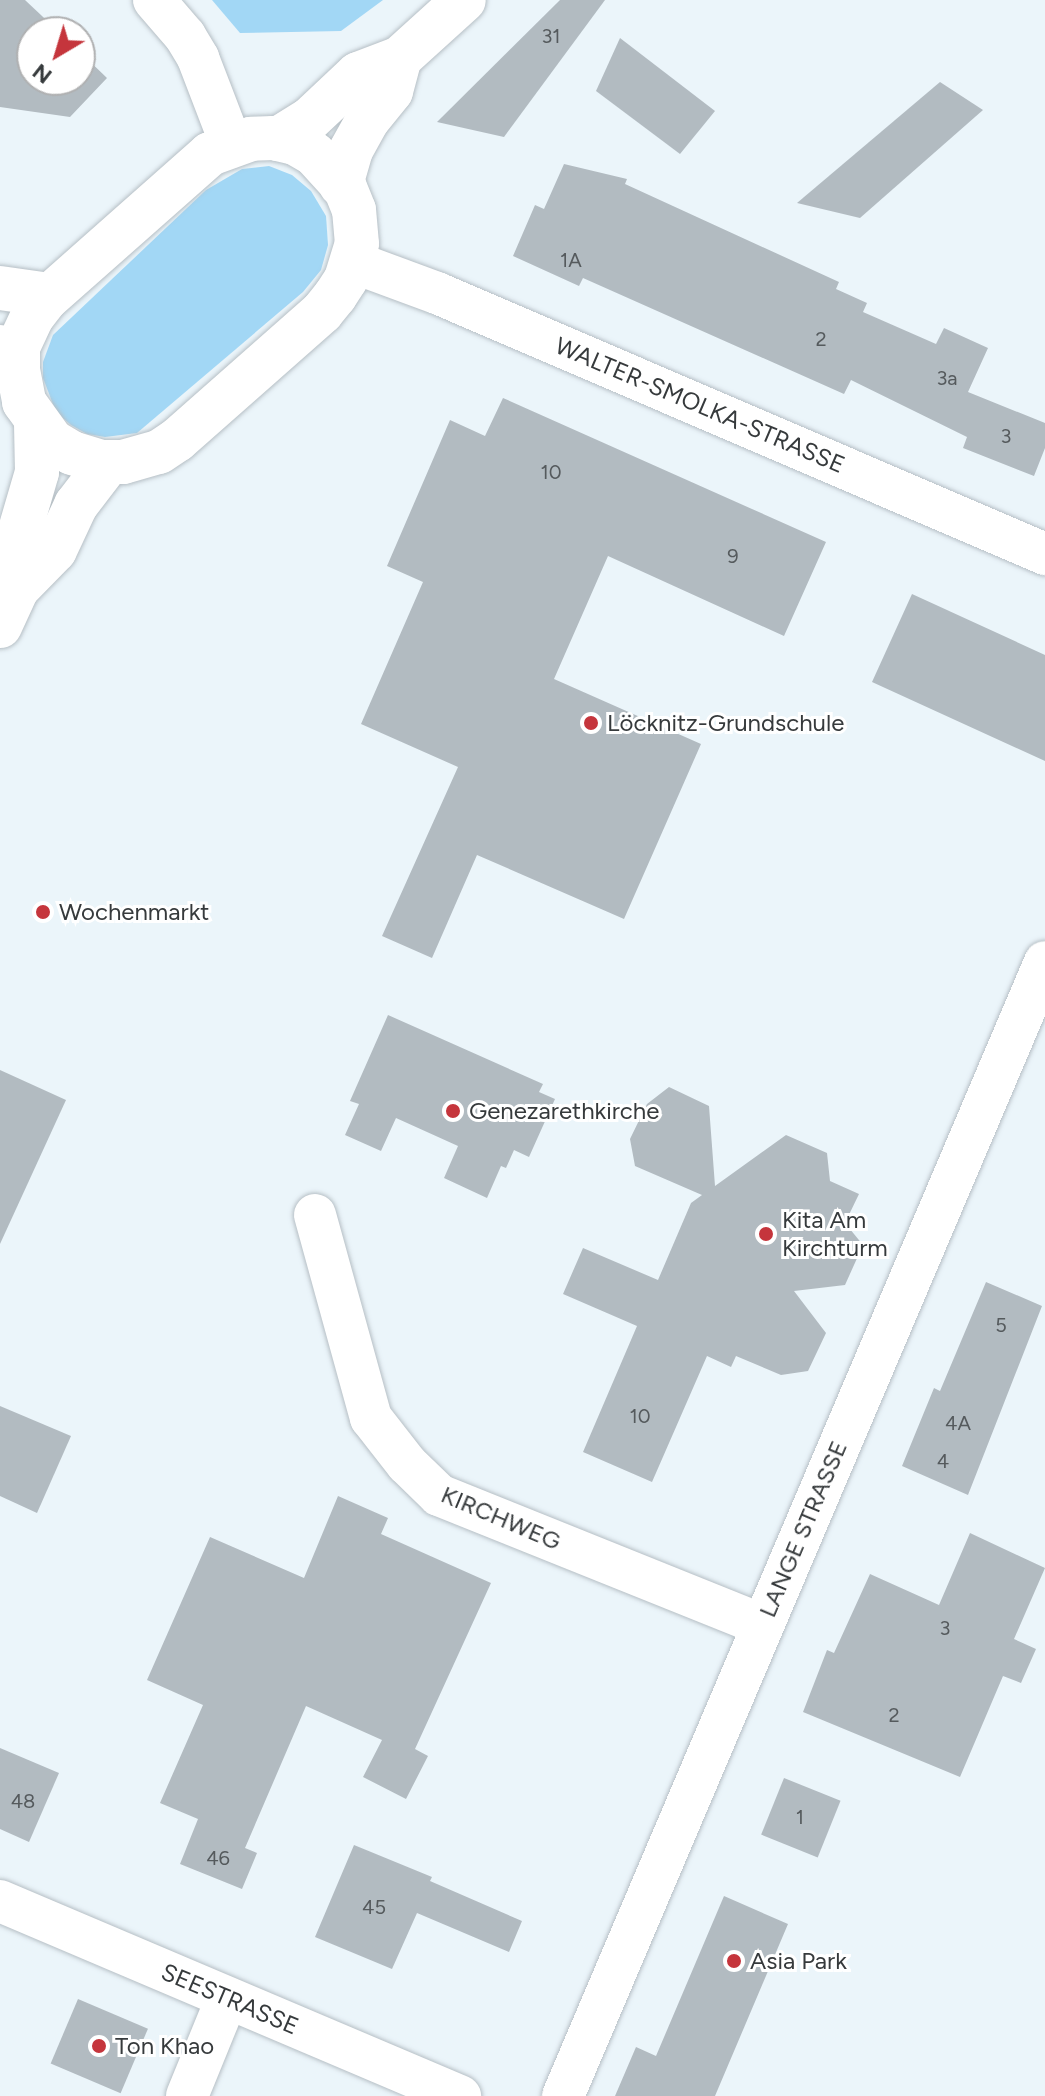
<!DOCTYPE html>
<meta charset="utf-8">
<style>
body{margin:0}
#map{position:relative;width:1045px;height:2096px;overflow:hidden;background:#ebf5fa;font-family:Figtree,sans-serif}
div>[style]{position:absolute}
.green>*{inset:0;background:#a2d7f5}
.building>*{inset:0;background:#b2bbc1;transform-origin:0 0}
.roads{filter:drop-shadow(0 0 2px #b6bfc5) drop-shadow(0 0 2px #b6bfc5)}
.street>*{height:42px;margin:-21px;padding:0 21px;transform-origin:21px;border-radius:21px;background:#fff}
.secondary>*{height:44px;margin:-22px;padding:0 22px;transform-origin:22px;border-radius:22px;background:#fff}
.dots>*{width:22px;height:22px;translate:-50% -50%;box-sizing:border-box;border:4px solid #fff;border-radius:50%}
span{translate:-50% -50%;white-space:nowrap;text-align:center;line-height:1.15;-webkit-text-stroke:6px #fff;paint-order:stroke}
.number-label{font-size:20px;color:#555a5d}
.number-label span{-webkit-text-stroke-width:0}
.street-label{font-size:24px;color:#363a3c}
.poi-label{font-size:24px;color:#363a3c}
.left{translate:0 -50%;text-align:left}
.north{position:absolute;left:16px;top:16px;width:80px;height:80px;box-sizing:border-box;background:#fff;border:2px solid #afb0b1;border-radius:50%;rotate:218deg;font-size:22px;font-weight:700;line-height:32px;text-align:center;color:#363a3c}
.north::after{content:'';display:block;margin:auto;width:28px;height:36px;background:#c5353c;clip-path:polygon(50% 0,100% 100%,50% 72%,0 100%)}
</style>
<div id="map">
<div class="green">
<div style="clip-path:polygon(212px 0,383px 0,341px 31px,240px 33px)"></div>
<div style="clip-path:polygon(269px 166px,292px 175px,311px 191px,326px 216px,328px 245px,321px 270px,303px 292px,137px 433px,105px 437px,87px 434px,71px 425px,56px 412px,43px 378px,43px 362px,53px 335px,206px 190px,242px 169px)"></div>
</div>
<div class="building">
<div style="clip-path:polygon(0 0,25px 0,59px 32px,32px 32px,32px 80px,80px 80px,80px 52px,107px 78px,70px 117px,0 107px)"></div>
<div style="clip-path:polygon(560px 0,605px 0,504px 137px,437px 122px)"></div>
<div style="clip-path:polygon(620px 38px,715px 111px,680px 154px,596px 91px)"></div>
<div style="clip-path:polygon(940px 82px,983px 110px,860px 218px,797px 203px)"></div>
<div style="clip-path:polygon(564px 164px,627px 179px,625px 184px,839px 282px,836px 289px,867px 303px,863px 312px,936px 344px,944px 328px,988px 348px,968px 392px,1045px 423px,1045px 448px,1034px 476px,963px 448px,967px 437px,851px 380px,844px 394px,583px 278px,579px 286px,513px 256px,535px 205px,544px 209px)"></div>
<div style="clip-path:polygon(503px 398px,826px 542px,784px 636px,608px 556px,554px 679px,701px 744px,624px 919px,477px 855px,432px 958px,382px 936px,458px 767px,361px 724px,423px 582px,387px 566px,450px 420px,485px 436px)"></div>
<div style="clip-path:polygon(912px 594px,1045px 655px,1045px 761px,872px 682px)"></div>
<div style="clip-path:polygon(388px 1015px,543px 1084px,539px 1092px,555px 1099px,529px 1157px,514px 1150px,506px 1168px,501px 1166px,487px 1198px,444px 1178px,458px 1146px,396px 1118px,381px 1151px,345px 1135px,359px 1104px,350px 1101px)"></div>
<div style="clip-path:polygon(0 1070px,66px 1100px,0 1244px)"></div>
<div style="clip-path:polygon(669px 1087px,709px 1106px,715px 1186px,786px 1135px,827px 1153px,830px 1181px,859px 1194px,845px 1223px,863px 1245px,845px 1285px,794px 1291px,826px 1333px,808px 1371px,781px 1375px,736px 1356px,731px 1367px,707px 1356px,652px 1482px,583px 1452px,637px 1326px,563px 1294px,583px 1248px,658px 1280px,691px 1203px,702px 1195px,635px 1166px,630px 1139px,647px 1104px)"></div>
<div style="clip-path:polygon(986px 1282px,1042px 1306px,968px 1495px,902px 1466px,934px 1388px,940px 1391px)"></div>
<div style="clip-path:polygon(0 1406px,71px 1436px,37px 1513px,0 1496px)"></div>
<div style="clip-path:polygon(338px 1496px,388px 1518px,381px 1534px,491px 1583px,415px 1749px,428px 1756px,406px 1799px,363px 1777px,382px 1740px,306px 1706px,245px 1848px,257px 1853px,242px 1889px,180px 1864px,198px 1819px,160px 1803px,203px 1705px,147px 1680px,210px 1537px,304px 1578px)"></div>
<div style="clip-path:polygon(970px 1533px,1045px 1568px,1014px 1639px,1036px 1649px,1021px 1683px,1003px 1676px,960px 1777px,803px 1712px,827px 1650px,834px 1653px,870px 1574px,939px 1605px)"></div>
<div style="clip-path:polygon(0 1748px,59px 1773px,29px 1842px,0 1829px)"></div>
<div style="left:784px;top:1778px;width:61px;height:61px;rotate:22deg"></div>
<div style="clip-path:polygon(354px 1845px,432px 1877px,430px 1881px,522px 1921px,509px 1952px,417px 1913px,392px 1969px,315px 1937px)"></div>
<div style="clip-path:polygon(724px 1896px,788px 1924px,715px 2096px,615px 2096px,636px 2047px,656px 2056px)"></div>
<div style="left:78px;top:1999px;width:76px;height:70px;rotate:23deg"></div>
</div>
<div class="roads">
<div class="street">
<div style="left:154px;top:0;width:48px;rotate:49.3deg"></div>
<div style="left:185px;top:36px;width:26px;rotate:59deg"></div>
<div style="left:198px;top:58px;width:92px;rotate:69deg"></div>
<div style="left:353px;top:262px;width:90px;rotate:20.3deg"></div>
<div style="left:437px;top:293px;width:662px;rotate:23.23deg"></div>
<div style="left:315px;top:1215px;width:211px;rotate:74.6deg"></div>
<div style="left:371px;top:1418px;width:58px;rotate:52deg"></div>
<div style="left:407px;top:1464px;width:45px;rotate:44.1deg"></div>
<div style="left:439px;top:1495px;width:348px;rotate:21.9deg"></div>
<div style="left:0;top:1901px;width:500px;rotate:23deg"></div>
<div style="left:187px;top:2096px;width:106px;rotate:-67.8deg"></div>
<div style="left:563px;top:2096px;width:1232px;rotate:-66.97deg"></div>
</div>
<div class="secondary">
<div style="left:278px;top:139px;width:36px;rotate:-32deg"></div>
<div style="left:309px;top:120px;width:67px;rotate:-43.2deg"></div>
<div style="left:358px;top:74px;width:45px;rotate:-20.9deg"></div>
<div style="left:400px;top:58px;width:86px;rotate:-42.2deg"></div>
<div style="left:341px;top:185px;width:36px;rotate:-74deg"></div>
<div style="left:351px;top:150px;width:33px;rotate:-61deg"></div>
<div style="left:367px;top:121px;width:38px;rotate:-51deg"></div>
<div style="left:391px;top:91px;width:34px;rotate:-75deg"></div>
<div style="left:0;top:288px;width:50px;rotate:8deg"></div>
<div style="left:0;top:347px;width:29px;rotate:52deg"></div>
<div style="left:18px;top:370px;width:33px;rotate:79deg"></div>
<div style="left:24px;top:402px;width:48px;rotate:54.3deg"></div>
<div style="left:52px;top:441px;width:23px;rotate:31deg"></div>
<div style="left:72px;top:453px;width:31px;rotate:17deg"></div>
<div style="left:102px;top:462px;width:21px"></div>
<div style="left:123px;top:462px;width:37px;rotate:-16deg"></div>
<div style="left:159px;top:452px;width:22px;rotate:-34deg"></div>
<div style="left:177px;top:440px;width:193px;rotate:-41.4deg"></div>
<div style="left:322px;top:312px;width:21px;rotate:-51deg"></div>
<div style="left:335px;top:296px;width:20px;rotate:-57deg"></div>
<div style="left:346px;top:279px;width:37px;rotate:-73deg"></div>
<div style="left:357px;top:244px;width:34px;rotate:-95deg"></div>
<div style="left:354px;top:210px;width:24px;rotate:-112deg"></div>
<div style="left:345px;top:188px;width:46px;rotate:-132.4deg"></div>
<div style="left:314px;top:154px;width:22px;rotate:-150deg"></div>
<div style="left:295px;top:143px;width:22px;rotate:-167deg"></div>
<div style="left:274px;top:138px;width:23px;rotate:178deg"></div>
<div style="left:251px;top:139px;width:44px;rotate:159.9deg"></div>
<div style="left:210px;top:154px;width:219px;rotate:138.5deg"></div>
<div style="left:46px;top:299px;width:23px;rotate:128deg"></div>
<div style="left:32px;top:317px;width:33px;rotate:115deg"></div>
<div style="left:18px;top:347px;width:23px;rotate:90deg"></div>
<div style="left:17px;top:589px;width:45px;rotate:-91.3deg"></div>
<div style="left:16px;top:544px;width:75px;rotate:-73.7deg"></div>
<div style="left:37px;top:472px;width:49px;rotate:-91.2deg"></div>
<div style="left:0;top:626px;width:41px;rotate:-65.3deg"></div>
<div style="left:17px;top:589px;width:54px;rotate:-45.7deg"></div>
<div style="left:55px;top:550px;width:50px;rotate:-65deg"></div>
<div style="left:76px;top:505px;width:54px;rotate:-52.5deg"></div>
</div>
</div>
<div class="dots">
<div style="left:591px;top:723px;background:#c5353c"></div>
<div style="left:43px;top:912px;background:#c5353c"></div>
<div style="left:453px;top:1111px;background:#c5353c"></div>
<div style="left:766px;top:1234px;background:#c5353c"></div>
<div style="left:734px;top:1961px;background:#c5353c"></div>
<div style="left:99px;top:2046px;background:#c5353c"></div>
</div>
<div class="number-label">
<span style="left:551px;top:36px">31</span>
<span style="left:571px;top:260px">1A</span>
<span style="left:821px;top:339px">2</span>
<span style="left:947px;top:378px">3a</span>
<span style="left:1006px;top:436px">3</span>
<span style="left:551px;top:472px">10</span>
<span style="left:733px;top:556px">9</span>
<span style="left:1001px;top:1325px">5</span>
<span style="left:640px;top:1416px">10</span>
<span style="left:958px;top:1423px">4A</span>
<span style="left:943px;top:1461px">4</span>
<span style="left:945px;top:1628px">3</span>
<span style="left:894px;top:1715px">2</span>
<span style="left:23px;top:1801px">48</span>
<span style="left:800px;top:1817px">1</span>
<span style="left:218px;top:1858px">46</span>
<span style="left:374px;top:1907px">45</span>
</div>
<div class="street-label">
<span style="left:700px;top:405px;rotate:23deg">WALTER-SMOLKA-STRASSE</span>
<span style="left:501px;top:1518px;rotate:23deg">KIRCHWEG</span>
<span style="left:803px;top:1529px;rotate:-67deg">LANGE STRASSE</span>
<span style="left:230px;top:1999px;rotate:23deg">SEESTRASSE</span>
</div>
<div class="poi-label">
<span class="left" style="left:607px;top:723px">Löcknitz-Grundschule</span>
<span class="left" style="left:59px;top:912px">Wochenmarkt</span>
<span class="left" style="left:469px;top:1111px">Genezarethkirche</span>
<span class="left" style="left:782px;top:1234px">Kita Am<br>Kirchturm</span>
<span class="left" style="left:750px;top:1961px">Asia Park</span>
<span class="left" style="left:115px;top:2046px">Ton Khao</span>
</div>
<div class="north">N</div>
</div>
